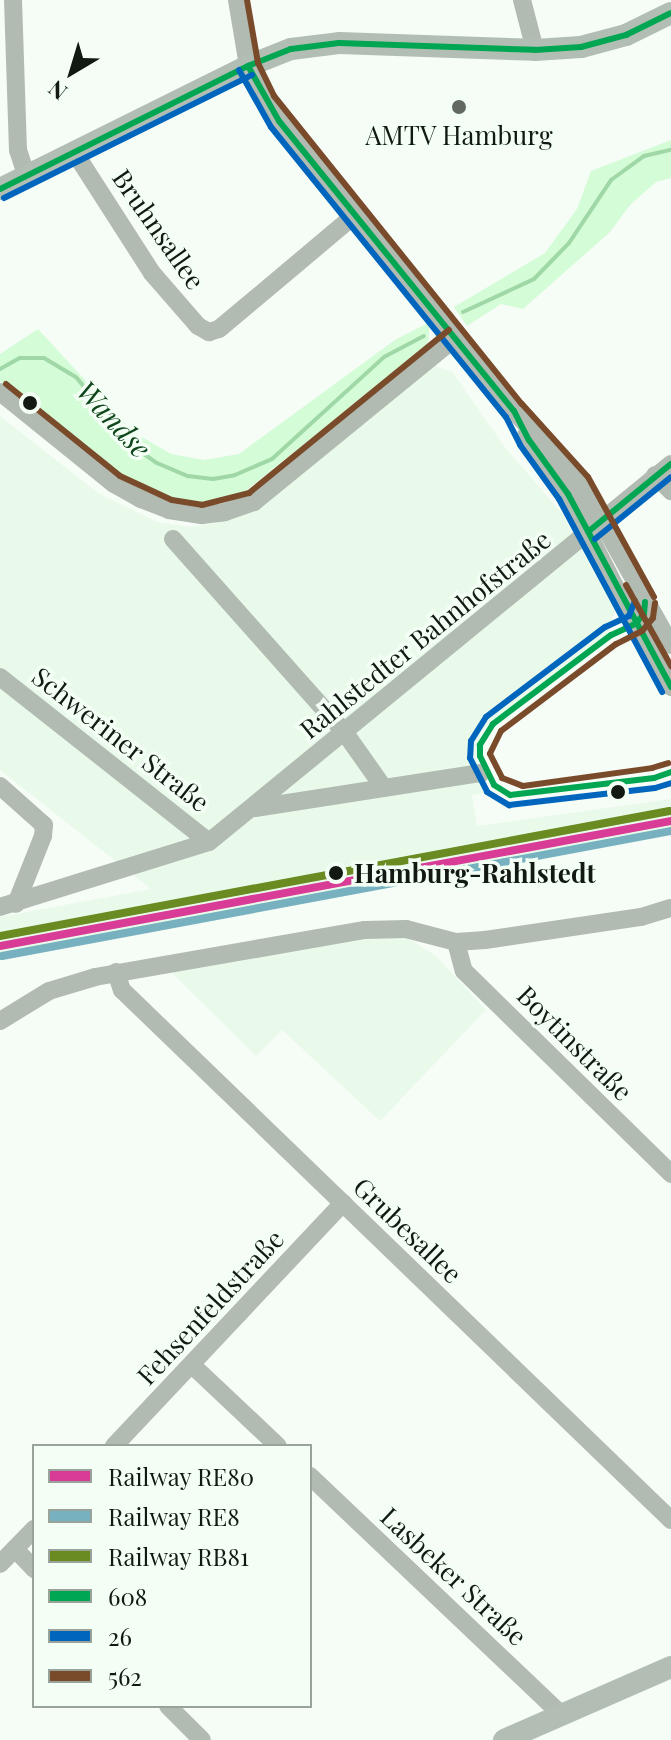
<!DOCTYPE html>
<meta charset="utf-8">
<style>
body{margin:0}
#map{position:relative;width:671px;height:1740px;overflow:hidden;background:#f6fcf6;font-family:"Playfair Display",serif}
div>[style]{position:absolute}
.built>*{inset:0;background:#e9faea}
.green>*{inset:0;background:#d3fcd7}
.stream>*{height:4px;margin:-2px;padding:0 2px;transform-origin:2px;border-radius:2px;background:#a0d7a6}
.minor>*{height:18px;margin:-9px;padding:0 9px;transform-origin:9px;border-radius:9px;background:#b1bbb2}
.major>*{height:22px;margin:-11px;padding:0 11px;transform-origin:11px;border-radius:11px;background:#b2beb4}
.bus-1>*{height:6px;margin:-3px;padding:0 3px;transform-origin:3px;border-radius:3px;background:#00a651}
.bus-2>*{height:6px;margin:-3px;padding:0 3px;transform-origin:3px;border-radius:3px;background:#0065bd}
.bus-3>*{height:6px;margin:-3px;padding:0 3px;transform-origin:3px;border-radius:3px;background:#7a4b2a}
.rail-1>*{height:8px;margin:-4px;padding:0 4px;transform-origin:4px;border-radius:4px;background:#d83c96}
.rail-2>*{height:8px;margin:-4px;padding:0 4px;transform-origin:4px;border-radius:4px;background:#77b1c0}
.rail-3>*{height:8px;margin:-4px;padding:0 4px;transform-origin:4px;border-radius:4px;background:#6a8a22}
.dots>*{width:22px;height:22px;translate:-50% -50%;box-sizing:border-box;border:4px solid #f3fff4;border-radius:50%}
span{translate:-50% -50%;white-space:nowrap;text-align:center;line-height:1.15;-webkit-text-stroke:7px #f3fff4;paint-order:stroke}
.poi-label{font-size:26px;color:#121912}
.street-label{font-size:26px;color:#121912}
.stop-label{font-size:26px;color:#121912;font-weight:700}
.left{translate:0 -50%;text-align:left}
.water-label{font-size:28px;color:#0f461b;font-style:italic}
.legend{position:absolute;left:32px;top:1444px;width:280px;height:264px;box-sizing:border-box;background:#f3fff4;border:2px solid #99a39a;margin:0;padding:10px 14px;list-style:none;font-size:24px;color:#121912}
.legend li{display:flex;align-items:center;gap:16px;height:40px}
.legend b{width:40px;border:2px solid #99a39a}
.north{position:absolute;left:32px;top:32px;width:80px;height:80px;-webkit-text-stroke:6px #f3fff4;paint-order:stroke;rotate:218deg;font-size:22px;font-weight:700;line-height:32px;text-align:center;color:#121912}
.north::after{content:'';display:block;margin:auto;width:28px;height:36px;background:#121912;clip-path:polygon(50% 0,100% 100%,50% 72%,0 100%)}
</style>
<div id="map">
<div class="built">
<div style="clip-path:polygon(427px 366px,436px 366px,453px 373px,504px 446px,561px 512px,615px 609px,608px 633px,490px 722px,481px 733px,476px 757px,484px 793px,472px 795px,477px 826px,671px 799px,671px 831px,539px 852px,0 954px,0 917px,151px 889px,0 770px,0 416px,98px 493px,157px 522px,190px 527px,217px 523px,246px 512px)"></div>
<div style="clip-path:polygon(382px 933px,406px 937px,436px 956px,486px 1010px,380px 1121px,282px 1030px,256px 1056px,170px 971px)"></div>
</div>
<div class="green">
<div style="clip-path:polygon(671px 140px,671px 178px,656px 182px,630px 205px,610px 232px,523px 309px,501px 304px,467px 326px,454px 307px,545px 253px,577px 209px,591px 171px)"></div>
<div style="clip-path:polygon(430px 322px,428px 345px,244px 492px,206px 507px,172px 503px,143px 493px,116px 477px,0 381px,0 354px,38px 329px,133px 432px,171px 454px,204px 460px,239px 454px,395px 340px)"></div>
</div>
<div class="stream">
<div style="left:463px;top:312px;width:78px;rotate:-24.9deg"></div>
<div style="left:534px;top:279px;width:50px;rotate:-45.8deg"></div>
<div style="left:569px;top:243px;width:76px;rotate:-56.3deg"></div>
<div style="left:611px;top:180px;width:41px;rotate:-36deg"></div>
<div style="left:644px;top:156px;width:28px;rotate:-13deg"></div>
<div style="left:0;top:369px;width:23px;rotate:-29deg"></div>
<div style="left:20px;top:358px;width:24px"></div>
<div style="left:44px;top:358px;width:37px;rotate:31deg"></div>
<div style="left:76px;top:377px;width:91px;rotate:50.4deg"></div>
<div style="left:134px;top:447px;width:28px;rotate:35deg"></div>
<div style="left:157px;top:463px;width:34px;rotate:23deg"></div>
<div style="left:188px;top:476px;width:25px;rotate:7deg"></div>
<div style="left:213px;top:479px;width:22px;rotate:-10deg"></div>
<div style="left:235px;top:475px;width:40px;rotate:-23.4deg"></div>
<div style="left:272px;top:459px;width:151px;rotate:-42.3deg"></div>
<div style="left:384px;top:357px;width:45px;rotate:-27.7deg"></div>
</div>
<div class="minor">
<div style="left:13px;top:0;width:150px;rotate:88.1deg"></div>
<div style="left:18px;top:150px;width:28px;rotate:72deg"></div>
<div style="left:237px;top:0;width:67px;rotate:80.5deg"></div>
<div style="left:248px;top:66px;width:39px;rotate:64deg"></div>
<div style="left:265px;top:101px;width:398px;rotate:51.2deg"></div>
<div style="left:514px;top:411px;width:98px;rotate:47.5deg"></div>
<div style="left:580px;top:483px;width:186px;rotate:60.7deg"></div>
<div style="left:522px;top:0;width:52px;rotate:75.4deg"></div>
<div style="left:75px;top:153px;width:143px;rotate:57.3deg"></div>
<div style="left:152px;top:273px;width:70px;rotate:49deg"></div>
<div style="left:198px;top:326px;width:13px;rotate:29deg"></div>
<div style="left:209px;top:332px;width:10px;rotate:-17deg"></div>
<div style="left:219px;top:329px;width:177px;rotate:-40deg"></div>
<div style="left:0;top:392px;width:146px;rotate:38.9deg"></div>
<div style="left:114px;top:484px;width:31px;rotate:29deg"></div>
<div style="left:141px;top:499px;width:30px;rotate:21deg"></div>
<div style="left:169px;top:510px;width:33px;rotate:9deg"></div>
<div style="left:202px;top:515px;width:23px;rotate:-7deg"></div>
<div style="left:225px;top:512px;width:31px;rotate:-19deg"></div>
<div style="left:254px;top:502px;width:259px;rotate:-39.2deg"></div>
<div style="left:526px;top:435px;width:72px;rotate:54.6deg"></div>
<div style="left:568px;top:494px;width:128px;rotate:63deg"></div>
<div style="left:626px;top:608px;width:91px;rotate:60.3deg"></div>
<div style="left:655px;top:475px;width:23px;rotate:45deg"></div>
<div style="left:173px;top:539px;width:259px;rotate:48.4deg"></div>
<div style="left:345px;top:733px;width:67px;rotate:54.7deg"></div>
<div style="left:0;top:677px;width:266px;rotate:38.3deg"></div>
<div style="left:0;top:786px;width:59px;rotate:41.6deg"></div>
<div style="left:44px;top:825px;width:11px;rotate:95deg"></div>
<div style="left:43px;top:836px;width:73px;rotate:111.7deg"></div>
<div style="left:255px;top:808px;width:229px;rotate:-8.8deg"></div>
<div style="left:0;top:907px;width:219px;rotate:-17.3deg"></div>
<div style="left:209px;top:842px;width:597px;rotate:-39.29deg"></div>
<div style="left:456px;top:942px;width:30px;rotate:75deg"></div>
<div style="left:464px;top:971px;width:290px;rotate:44.4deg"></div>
<div style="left:116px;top:972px;width:19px;rotate:72deg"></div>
<div style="left:122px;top:990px;width:763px;rotate:43.99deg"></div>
<div style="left:0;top:1021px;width:57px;rotate:-31.5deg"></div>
<div style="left:49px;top:991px;width:48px;rotate:-16.9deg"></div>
<div style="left:95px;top:977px;width:274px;rotate:-9.9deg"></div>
<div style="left:365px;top:930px;width:41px;rotate:-1.4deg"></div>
<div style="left:406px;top:929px;width:52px;rotate:14.6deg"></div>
<div style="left:456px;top:942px;width:29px;rotate:-4deg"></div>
<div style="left:485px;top:940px;width:158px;rotate:-8.4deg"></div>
<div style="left:641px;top:917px;width:31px;rotate:-17deg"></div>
<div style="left:192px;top:1365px;width:118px;rotate:43.3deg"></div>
<div style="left:114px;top:1446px;width:334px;rotate:-46.7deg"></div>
<div style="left:310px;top:1476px;width:346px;rotate:43.5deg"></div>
<div style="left:15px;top:1549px;width:28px;rotate:46deg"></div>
<div style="left:0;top:1564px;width:49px;rotate:-45.8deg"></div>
<div style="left:168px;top:1706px;width:48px;rotate:45deg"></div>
</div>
<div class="major">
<div style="left:0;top:189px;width:277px;rotate:-26.4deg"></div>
<div style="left:248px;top:66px;width:46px;rotate:-21.6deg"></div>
<div style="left:291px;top:49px;width:48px;rotate:-7.1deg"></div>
<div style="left:339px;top:43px;width:196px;rotate:2deg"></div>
<div style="left:535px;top:50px;width:46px;rotate:-3.7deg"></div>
<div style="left:581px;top:47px;width:47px;rotate:-14.9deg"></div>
<div style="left:626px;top:35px;width:50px;rotate:-26.1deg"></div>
<div style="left:504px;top:1740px;width:182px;rotate:-23.6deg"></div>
</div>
<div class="bus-1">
<div style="left:248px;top:66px;width:63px;rotate:60.6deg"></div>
<div style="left:279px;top:121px;width:373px;rotate:51deg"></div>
<div style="left:514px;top:411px;width:33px;rotate:63deg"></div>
<div style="left:529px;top:440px;width:67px;rotate:54.2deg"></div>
<div style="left:568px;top:494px;width:219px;rotate:61.9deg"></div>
<div style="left:0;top:189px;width:277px;rotate:-26.4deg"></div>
<div style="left:248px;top:66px;width:46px;rotate:-21.6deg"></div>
<div style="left:291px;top:49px;width:48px;rotate:-7.1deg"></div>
<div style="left:339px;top:43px;width:196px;rotate:2deg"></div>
<div style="left:535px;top:50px;width:46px;rotate:-3.7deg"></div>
<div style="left:581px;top:47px;width:47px;rotate:-14.9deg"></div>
<div style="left:626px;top:35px;width:50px;rotate:-26.1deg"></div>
<div style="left:589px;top:531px;width:106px;rotate:-39.3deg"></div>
<div style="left:645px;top:602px;width:12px;rotate:95deg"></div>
<div style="left:644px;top:614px;width:13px;rotate:132deg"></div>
<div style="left:635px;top:624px;width:26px;rotate:155deg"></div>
<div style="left:611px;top:635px;width:148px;rotate:143deg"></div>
<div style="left:493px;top:724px;width:25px;rotate:122deg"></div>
<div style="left:480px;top:745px;width:11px;rotate:90deg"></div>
<div style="left:480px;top:756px;width:32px;rotate:64deg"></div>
<div style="left:494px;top:785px;width:19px;rotate:32deg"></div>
<div style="left:510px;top:795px;width:145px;rotate:-6.7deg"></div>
<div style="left:654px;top:778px;width:18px;rotate:-19deg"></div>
</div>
<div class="bus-2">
<div style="left:239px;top:70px;width:65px;rotate:60.7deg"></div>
<div style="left:271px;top:127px;width:373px;rotate:51deg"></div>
<div style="left:506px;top:417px;width:31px;rotate:63deg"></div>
<div style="left:520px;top:445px;width:67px;rotate:54.2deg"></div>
<div style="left:559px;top:499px;width:219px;rotate:61.9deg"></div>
<div style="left:4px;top:198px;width:277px;rotate:-26.4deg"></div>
<div style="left:595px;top:539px;width:98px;rotate:-39.2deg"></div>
<div style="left:635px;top:601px;width:16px;rotate:112deg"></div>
<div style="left:629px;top:616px;width:26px;rotate:155deg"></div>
<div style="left:605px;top:627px;width:149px;rotate:142.9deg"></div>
<div style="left:486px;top:717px;width:28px;rotate:122deg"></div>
<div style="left:471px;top:741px;width:17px;rotate:93deg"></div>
<div style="left:470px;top:758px;width:38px;rotate:63deg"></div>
<div style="left:487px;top:792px;width:26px;rotate:31deg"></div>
<div style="left:509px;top:805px;width:147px;rotate:-6.6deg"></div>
<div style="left:655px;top:788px;width:17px;rotate:-17deg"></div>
</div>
<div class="bus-3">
<div style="left:247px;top:0;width:64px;rotate:80.1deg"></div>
<div style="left:258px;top:63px;width:37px;rotate:64deg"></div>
<div style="left:274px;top:96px;width:395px;rotate:51.2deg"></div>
<div style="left:522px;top:404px;width:98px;rotate:47.9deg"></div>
<div style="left:588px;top:477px;width:137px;rotate:61.2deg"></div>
<div style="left:6px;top:384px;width:146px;rotate:38.9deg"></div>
<div style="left:120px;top:476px;width:57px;rotate:24.8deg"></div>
<div style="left:172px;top:500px;width:30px;rotate:9deg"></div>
<div style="left:202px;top:505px;width:49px;rotate:-14.3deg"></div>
<div style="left:249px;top:493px;width:258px;rotate:-39.2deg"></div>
<div style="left:626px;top:585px;width:93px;rotate:60.9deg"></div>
<div style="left:655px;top:603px;width:15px;rotate:98deg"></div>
<div style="left:653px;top:618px;width:17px;rotate:130deg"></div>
<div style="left:642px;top:631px;width:29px;rotate:153deg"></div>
<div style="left:616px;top:644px;width:144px;rotate:142.9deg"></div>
<div style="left:501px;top:731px;width:25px;rotate:116deg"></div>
<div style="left:490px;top:754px;width:27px;rotate:63deg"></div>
<div style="left:502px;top:778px;width:22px;rotate:21deg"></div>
<div style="left:523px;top:786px;width:130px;rotate:-7.9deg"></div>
<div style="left:652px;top:768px;width:17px;rotate:-17deg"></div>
</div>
<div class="rail-1">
<div style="left:0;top:946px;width:683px;rotate:-10.55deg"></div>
</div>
<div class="rail-2">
<div style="left:2px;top:956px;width:681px;rotate:-10.58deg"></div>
</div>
<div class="rail-3">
<div style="left:0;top:936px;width:681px;rotate:-10.58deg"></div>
</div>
<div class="dots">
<div style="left:459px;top:107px;background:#626862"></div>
<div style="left:30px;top:403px;background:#121912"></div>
<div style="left:618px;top:792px;background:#121912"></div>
<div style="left:336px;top:873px;background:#121912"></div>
</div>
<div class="poi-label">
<span style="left:459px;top:135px">AMTV Hamburg</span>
</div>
<div class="street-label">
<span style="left:159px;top:229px;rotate:55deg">Bruhnsallee</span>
<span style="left:425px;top:634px;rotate:-39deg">Rahlstedter Bahnhofstraße</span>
<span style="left:121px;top:739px;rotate:38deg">Schweriner Straße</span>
<span style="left:575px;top:1043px;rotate:45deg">Boytinstraße</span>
<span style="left:408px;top:1230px;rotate:44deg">Grubesallee</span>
<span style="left:210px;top:1307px;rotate:-47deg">Fehsenfeldstraße</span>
<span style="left:454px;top:1576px;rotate:43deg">Lasbeker Straße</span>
</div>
<div class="stop-label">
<span class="left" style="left:354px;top:873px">Hamburg-Rahlstedt</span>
</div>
<div class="water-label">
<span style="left:114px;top:419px;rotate:47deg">Wandse</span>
</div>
<ul class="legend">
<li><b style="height:10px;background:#d83c96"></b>Railway RE80</li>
<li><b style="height:10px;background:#77b1c0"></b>Railway RE8</li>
<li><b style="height:10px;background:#6a8a22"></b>Railway RB81</li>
<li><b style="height:10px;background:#00a651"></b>608</li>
<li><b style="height:10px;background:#0065bd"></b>26</li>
<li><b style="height:10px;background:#7a4b2a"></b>562</li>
</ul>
<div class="north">N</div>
</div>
